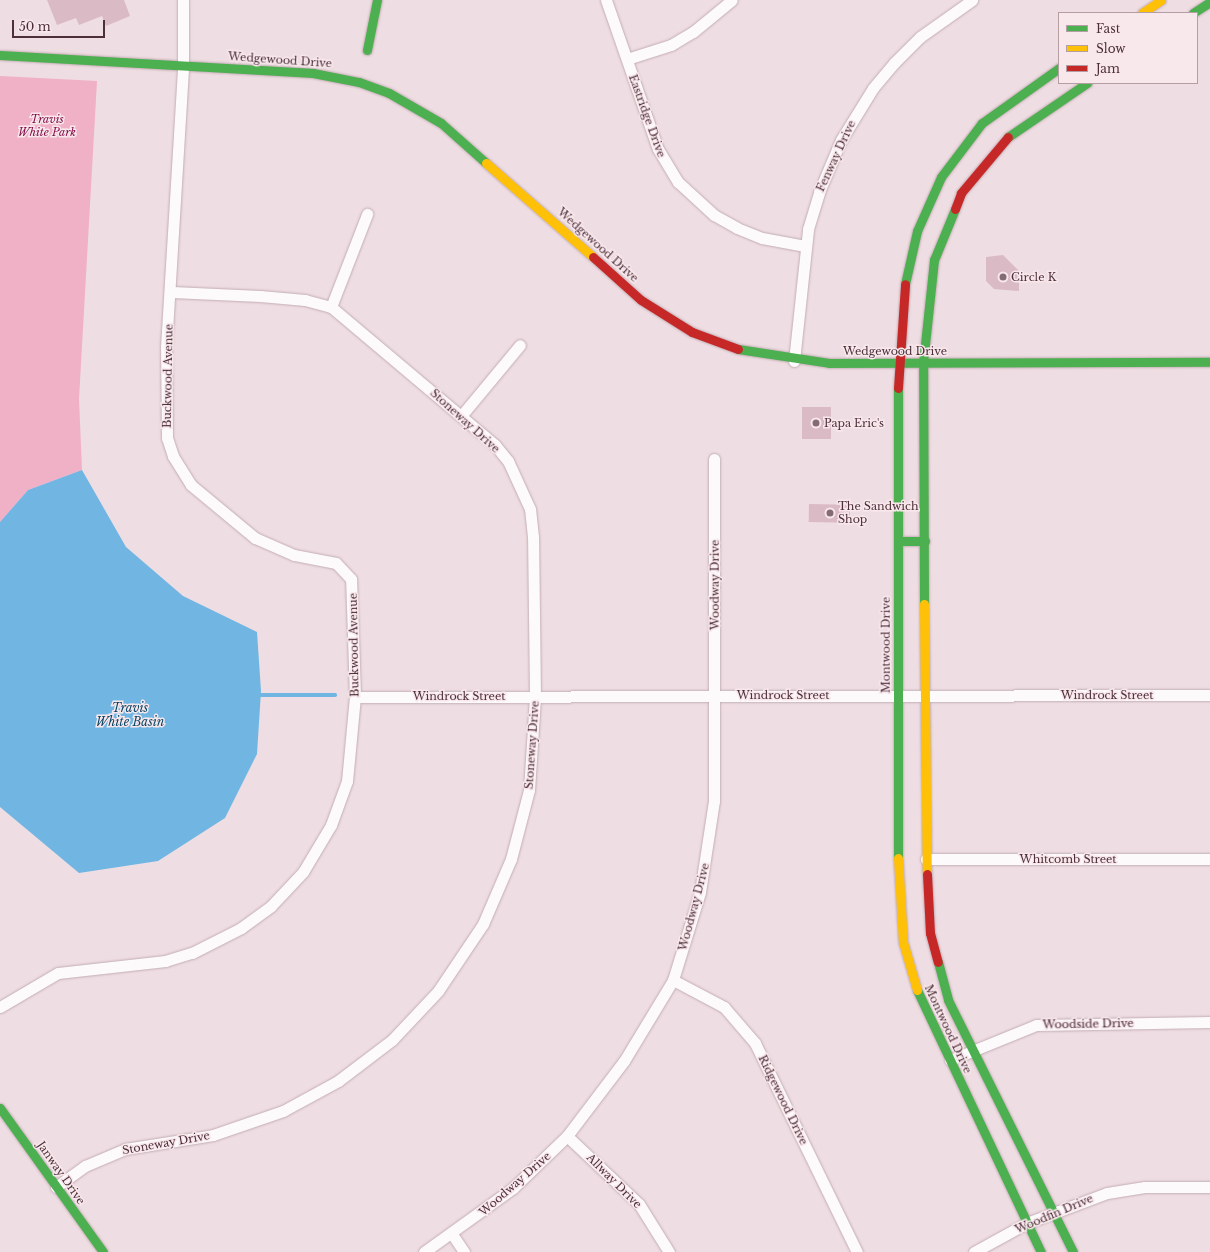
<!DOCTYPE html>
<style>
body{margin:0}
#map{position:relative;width:1210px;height:1252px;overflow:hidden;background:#eedde2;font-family:"Libre Baskerville",serif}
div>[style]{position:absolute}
.green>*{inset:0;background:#f0b0c6}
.water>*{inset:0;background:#71b6e3}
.stream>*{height:3.5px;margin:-1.75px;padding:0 1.75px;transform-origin:1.75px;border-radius:1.75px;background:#71b6e3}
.building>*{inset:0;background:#dabac5;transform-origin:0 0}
.roads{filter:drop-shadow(0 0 1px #c3adb4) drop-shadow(0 0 1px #c3adb4)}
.street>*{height:11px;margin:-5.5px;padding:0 5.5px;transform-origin:5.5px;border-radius:5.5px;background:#fcfafb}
.fast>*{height:9px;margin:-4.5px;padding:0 4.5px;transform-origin:4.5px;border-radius:4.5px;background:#4caf50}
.slow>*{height:9px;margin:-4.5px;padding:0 4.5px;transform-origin:4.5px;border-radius:4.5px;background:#ffc107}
.jam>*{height:9px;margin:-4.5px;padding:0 4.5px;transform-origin:4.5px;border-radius:4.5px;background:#c62828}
.dots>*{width:11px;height:11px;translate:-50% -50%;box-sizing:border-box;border:2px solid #f8e8ec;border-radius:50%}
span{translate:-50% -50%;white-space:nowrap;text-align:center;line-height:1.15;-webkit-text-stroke:3px #f8e8ec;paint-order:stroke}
.street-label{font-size:11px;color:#4d2f39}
.park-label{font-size:11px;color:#850e49;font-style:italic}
.poi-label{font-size:11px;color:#4d2f39}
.left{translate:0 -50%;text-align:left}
.water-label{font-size:12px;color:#0a4565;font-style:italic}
.legend{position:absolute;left:1058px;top:12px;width:140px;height:72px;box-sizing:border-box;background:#f8e8ec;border:1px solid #b49ea4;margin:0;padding:5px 7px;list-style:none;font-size:12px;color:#4d2f39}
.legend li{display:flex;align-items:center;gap:8px;height:20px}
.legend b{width:20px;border:1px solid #b49ea4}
.scale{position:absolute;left:12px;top:20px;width:93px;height:18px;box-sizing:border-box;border:2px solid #4d2f39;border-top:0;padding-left:5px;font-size:12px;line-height:14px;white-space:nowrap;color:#4d2f39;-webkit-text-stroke:3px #f8e8ec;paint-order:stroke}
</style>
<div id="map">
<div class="green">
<div style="clip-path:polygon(0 76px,97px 81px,79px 399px,82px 470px,28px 490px,0 522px)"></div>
</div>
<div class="water">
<div style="clip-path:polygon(82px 470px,126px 547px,183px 596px,257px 632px,261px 691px,257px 754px,225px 818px,158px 861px,79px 873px,0 807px,0 522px,28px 490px)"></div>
</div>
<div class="stream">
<div style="left:256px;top:695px;width:79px"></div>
</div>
<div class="building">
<div style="clip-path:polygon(47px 0,124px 0,130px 16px,106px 26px,102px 16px,79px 25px,76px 18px,57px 25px)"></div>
<div style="clip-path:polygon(1003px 255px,1019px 271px,1019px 291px,994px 289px,986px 281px,986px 257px)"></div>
<div style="left:802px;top:407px;width:29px;height:32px"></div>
<div style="left:809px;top:504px;width:41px;height:18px;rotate:1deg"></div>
</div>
<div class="roads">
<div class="street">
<div style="left:606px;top:0;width:158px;rotate:70.8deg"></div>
<div style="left:658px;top:149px;width:39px;rotate:59deg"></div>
<div style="left:678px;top:182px;width:49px;rotate:42.5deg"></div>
<div style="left:714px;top:215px;width:26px;rotate:29deg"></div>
<div style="left:737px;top:228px;width:27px;rotate:22deg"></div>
<div style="left:762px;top:238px;width:44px;rotate:10.5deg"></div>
<div style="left:627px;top:59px;width:46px;rotate:-17.7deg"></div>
<div style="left:671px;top:45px;width:26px;rotate:-31deg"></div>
<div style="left:693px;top:32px;width:50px;rotate:-39.4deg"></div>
<div style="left:331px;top:307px;width:100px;rotate:-68.8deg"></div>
<div style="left:794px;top:361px;width:133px;rotate:-83.9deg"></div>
<div style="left:808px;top:229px;width:39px;rotate:-73deg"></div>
<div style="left:819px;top:192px;width:56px;rotate:-67.1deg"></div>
<div style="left:841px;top:140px;width:61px;rotate:-58.4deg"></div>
<div style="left:873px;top:88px;width:33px;rotate:-50deg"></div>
<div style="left:894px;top:63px;width:37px;rotate:-45deg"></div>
<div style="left:920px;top:37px;width:64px;rotate:-35.4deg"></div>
<div style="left:461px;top:416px;width:92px;rotate:-50.3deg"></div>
<div style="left:355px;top:697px;width:855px;rotate:-0.13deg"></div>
<div style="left:926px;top:859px;width:284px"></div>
<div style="left:673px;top:980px;width:58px;rotate:27.9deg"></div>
<div style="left:724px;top:1007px;width:48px;rotate:49.3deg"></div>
<div style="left:755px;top:1043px;width:233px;rotate:64deg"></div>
<div style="left:0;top:1007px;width:67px;rotate:-30.4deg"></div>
<div style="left:58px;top:973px;width:108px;rotate:-6.4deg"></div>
<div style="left:165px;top:961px;width:28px;rotate:-17deg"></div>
<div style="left:192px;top:953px;width:55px;rotate:-27deg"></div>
<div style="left:241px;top:928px;width:37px;rotate:-36deg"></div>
<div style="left:271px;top:906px;width:47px;rotate:-46.7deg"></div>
<div style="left:303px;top:872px;width:55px;rotate:-59.2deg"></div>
<div style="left:331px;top:825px;width:47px;rotate:-70deg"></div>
<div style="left:347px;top:781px;width:84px;rotate:-84.6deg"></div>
<div style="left:355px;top:697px;width:118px;rotate:-91.9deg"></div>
<div style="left:351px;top:579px;width:22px;rotate:-133deg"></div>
<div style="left:336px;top:563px;width:43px;rotate:-169.2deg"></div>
<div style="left:294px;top:555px;width:43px;rotate:-156.4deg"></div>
<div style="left:255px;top:538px;width:83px;rotate:-140.4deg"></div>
<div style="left:191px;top:485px;width:34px;rotate:-122deg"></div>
<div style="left:173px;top:456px;width:19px;rotate:-108deg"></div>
<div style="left:167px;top:438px;width:91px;rotate:-90.6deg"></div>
<div style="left:166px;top:347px;width:282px;rotate:-86.5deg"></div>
<div style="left:183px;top:66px;width:66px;rotate:-90deg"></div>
<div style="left:950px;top:1060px;width:93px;rotate:-22.1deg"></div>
<div style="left:1036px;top:1025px;width:174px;rotate:-1deg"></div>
<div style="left:567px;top:1136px;width:99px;rotate:43.4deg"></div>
<div style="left:639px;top:1204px;width:57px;rotate:58deg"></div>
<div style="left:56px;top:1187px;width:36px;rotate:-36deg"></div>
<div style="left:85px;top:1166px;width:43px;rotate:-23deg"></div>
<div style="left:125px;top:1149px;width:89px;rotate:-9deg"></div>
<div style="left:213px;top:1135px;width:74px;rotate:-18.9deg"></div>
<div style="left:283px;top:1111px;width:63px;rotate:-28.6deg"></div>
<div style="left:338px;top:1081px;width:68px;rotate:-37.2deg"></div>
<div style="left:392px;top:1040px;width:67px;rotate:-46.8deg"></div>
<div style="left:438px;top:991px;width:81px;rotate:-56.1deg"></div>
<div style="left:483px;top:924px;width:71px;rotate:-66.7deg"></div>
<div style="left:511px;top:859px;width:71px;rotate:-75.4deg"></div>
<div style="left:529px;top:790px;width:94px;rotate:-86.3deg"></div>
<div style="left:535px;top:696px;width:159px;rotate:-90.7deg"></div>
<div style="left:533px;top:537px;width:28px;rotate:-96deg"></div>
<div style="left:530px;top:509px;width:53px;rotate:-114.6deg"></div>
<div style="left:508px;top:461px;width:21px;rotate:-129deg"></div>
<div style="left:495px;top:445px;width:214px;rotate:-139.9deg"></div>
<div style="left:331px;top:307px;width:27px;rotate:-165deg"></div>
<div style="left:305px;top:300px;width:45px;rotate:-174.9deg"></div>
<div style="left:260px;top:296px;width:88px;rotate:-177.4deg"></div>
<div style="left:452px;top:1234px;width:22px;rotate:56deg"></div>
<div style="left:424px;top:1252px;width:110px;rotate:-35.7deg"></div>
<div style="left:513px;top:1188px;width:75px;rotate:-43.9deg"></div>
<div style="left:567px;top:1136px;width:94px;rotate:-52.8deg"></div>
<div style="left:624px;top:1061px;width:95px;rotate:-58.8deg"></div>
<div style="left:673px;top:980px;width:92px;rotate:-72.9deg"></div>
<div style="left:700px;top:892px;width:92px;rotate:-81.3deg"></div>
<div style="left:714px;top:801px;width:342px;rotate:-90deg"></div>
<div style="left:974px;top:1252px;width:60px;rotate:-28.7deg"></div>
<div style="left:1027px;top:1223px;width:85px;rotate:-20.6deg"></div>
<div style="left:1107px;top:1193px;width:38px;rotate:-9deg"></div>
<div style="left:1145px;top:1187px;width:65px"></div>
</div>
<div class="fast">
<div style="left:1193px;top:13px;width:20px;rotate:-33deg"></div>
<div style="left:367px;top:50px;width:51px;rotate:-78.7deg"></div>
<div style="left:0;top:55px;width:314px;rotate:3.3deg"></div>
<div style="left:313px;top:73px;width:47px;rotate:11.1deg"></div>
<div style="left:359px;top:82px;width:32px;rotate:20deg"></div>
<div style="left:389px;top:93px;width:60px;rotate:30deg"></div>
<div style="left:441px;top:123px;width:60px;rotate:41.6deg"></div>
<div style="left:1008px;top:137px;width:96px;rotate:-34.4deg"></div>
<div style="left:905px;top:284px;width:54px;rotate:-77.2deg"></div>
<div style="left:917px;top:231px;width:59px;rotate:-66deg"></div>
<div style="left:941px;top:177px;width:68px;rotate:-52.8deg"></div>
<div style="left:982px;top:123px;width:95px;rotate:-35.5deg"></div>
<div style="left:738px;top:349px;width:92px;rotate:8.7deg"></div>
<div style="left:829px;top:363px;width:381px;rotate:-0.2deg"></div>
<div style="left:898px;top:541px;width:27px"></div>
<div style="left:924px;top:604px;width:241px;rotate:-90.2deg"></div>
<div style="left:923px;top:363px;width:104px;rotate:-83.9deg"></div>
<div style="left:934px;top:260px;width:55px;rotate:-67.6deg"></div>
<div style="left:898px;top:858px;width:470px;rotate:-90deg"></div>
<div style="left:938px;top:962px;width:39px;rotate:75deg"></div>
<div style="left:948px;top:1000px;width:281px;rotate:63.6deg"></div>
<div style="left:917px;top:990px;width:290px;rotate:64.7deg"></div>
<div style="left:0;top:1108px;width:177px;rotate:54.4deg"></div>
</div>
<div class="slow">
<div style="left:1142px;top:13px;width:23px;rotate:-34deg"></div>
<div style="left:486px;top:163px;width:142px;rotate:41.3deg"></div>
<div style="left:924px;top:604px;width:270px;rotate:89.4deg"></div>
<div style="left:898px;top:858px;width:84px;rotate:86.6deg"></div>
<div style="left:903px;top:942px;width:50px;rotate:73.7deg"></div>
</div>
<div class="jam">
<div style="left:955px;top:209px;width:17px;rotate:-69deg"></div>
<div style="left:961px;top:193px;width:73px;rotate:-50deg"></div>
<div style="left:593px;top:257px;width:64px;rotate:41.9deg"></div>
<div style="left:641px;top:300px;width:60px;rotate:32.1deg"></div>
<div style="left:692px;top:332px;width:49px;rotate:20.3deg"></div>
<div style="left:898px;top:388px;width:104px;rotate:-86.1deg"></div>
<div style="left:927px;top:874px;width:59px;rotate:87.1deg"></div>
<div style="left:930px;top:933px;width:30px;rotate:75deg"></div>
</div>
</div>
<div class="dots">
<div style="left:1003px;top:277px;background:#856c74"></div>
<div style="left:816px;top:423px;background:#856c74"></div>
<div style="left:830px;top:513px;background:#856c74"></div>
</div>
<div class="street-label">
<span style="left:280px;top:60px;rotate:4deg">Wedgewood Drive</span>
<span style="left:647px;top:116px;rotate:70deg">Eastridge Drive</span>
<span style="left:836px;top:156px;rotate:-65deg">Fenway Drive</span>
<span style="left:598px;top:245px;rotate:42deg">Wedgewood Drive</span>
<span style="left:895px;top:351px">Wedgewood Drive</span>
<span style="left:168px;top:376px;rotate:-89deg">Buckwood Avenue</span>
<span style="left:465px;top:421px;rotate:42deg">Stoneway Drive</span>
<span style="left:715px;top:585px;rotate:-90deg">Woodway Drive</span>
<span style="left:354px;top:645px;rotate:-91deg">Buckwood Avenue</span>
<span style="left:886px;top:645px;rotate:-90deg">Montwood Drive</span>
<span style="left:783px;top:695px">Windrock Street</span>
<span style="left:1107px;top:695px">Windrock Street</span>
<span style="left:459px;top:696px">Windrock Street</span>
<span style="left:532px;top:745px;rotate:-86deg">Stoneway Drive</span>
<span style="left:1068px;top:859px">Whitcomb Street</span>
<span style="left:694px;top:907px;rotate:-75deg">Woodway Drive</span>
<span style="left:1088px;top:1024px;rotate:-1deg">Woodside Drive</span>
<span style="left:948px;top:1029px;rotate:65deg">Montwood Drive</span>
<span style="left:783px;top:1100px;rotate:64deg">Ridgewood Drive</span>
<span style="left:166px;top:1143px;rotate:-10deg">Stoneway Drive</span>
<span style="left:61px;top:1173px;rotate:55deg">Janway Drive</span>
<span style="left:614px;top:1181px;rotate:45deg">Allway Drive</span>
<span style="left:515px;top:1184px;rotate:-41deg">Woodway Drive</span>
<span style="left:1054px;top:1214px;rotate:-23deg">Woodfin Drive</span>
</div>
<div class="park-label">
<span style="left:47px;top:126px">Travis<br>White Park</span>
</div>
<div class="poi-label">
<span class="left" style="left:1011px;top:277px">Circle K</span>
<span class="left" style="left:824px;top:423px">Papa Eric's</span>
<span class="left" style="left:838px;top:513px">The Sandwich<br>Shop</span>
</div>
<div class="water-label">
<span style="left:130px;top:715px">Travis<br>White Basin</span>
</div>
<ul class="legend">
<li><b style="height:5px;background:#4caf50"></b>Fast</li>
<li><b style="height:5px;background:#ffc107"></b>Slow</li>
<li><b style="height:5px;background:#c62828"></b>Jam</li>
</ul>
<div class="scale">50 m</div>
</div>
